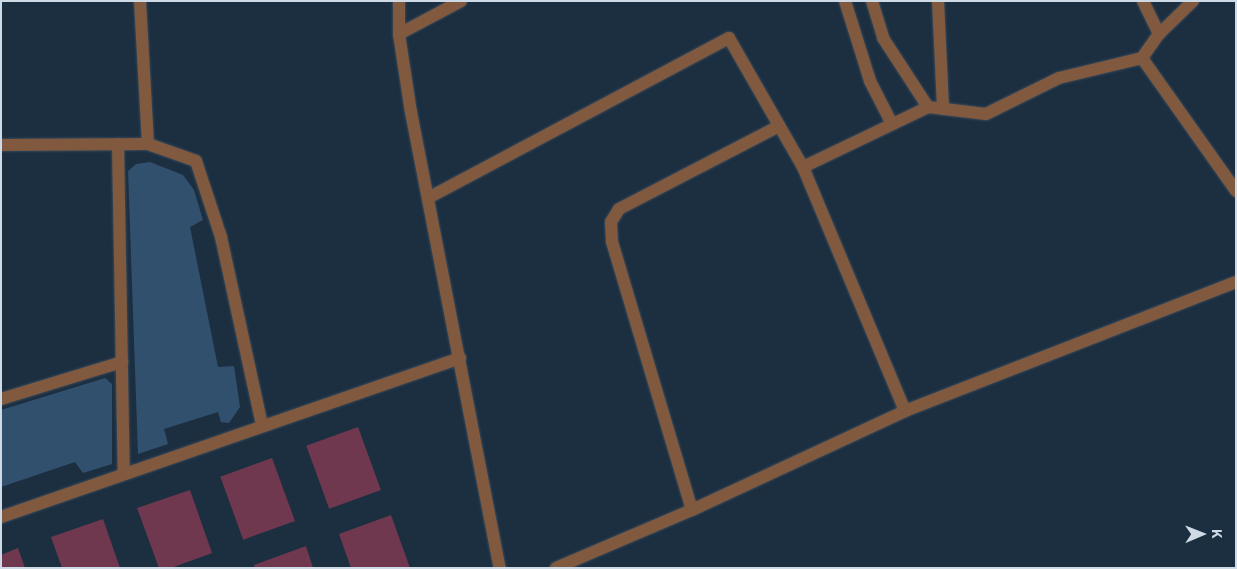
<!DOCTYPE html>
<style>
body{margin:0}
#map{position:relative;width:1237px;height:569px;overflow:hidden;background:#1c2f41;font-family:"IBM Plex Sans",sans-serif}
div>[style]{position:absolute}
.green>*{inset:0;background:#31506e}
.building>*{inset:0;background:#70384f;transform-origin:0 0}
.roads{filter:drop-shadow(0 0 1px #384a5b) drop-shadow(0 0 1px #384a5b)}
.minor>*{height:12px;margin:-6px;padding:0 6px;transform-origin:6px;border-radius:6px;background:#80593e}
.tertiary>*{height:12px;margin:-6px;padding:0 6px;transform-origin:6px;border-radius:6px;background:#80593e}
span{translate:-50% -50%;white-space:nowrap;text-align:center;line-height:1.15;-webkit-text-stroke:4.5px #1c2f41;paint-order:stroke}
.frame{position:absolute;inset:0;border:2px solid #cedae5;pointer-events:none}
.north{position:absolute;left:1177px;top:509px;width:50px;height:50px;-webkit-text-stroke:4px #1c2f41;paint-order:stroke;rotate:89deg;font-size:14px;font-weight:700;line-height:20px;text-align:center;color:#cedae5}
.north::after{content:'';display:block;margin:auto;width:18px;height:22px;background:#cedae5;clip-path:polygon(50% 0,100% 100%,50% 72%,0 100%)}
</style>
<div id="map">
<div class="green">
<div style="clip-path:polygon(150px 162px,183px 175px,194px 190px,203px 220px,190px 227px,218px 367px,234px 366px,240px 407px,229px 423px,221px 422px,218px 412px,164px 429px,168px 444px,138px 454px,128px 171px,136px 164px)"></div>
<div style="clip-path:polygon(105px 378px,112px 384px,112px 464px,83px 473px,75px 462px,1px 487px,1px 410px)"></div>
</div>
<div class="building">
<div style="left:358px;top:427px;width:67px;height:55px;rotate:70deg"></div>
<div style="left:272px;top:458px;width:67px;height:55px;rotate:70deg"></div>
<div style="clip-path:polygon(190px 490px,212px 553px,171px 568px,159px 568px,137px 508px)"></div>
<div style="clip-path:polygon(391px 515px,410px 568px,351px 568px,339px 534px)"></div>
<div style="clip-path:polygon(103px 519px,120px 568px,62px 568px,51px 537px)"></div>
<div style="clip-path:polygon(306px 546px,313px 568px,255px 568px,254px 565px)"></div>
<div style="clip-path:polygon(18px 548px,25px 568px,1px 568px,1px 555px)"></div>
</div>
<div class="roads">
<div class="minor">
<div style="left:140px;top:1px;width:143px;rotate:86.8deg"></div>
<div style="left:399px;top:1px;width:33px;rotate:90deg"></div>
<div style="left:399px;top:34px;width:79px;rotate:81.3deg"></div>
<div style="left:411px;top:112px;width:465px;rotate:79deg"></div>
<div style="left:845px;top:1px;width:84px;rotate:72.6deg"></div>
<div style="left:870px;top:81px;width:48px;rotate:62.9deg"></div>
<div style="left:872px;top:1px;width:39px;rotate:73deg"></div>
<div style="left:883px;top:38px;width:82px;rotate:56.9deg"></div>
<div style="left:928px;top:107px;width:58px;rotate:6.9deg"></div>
<div style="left:986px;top:114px;width:81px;rotate:-26.3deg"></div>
<div style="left:1059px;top:78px;width:85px;rotate:-13.5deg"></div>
<div style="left:1142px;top:58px;width:29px;rotate:-55deg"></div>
<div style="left:1159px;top:34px;width:47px;rotate:-44.1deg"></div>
<div style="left:938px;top:1px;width:108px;rotate:87.3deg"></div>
<div style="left:1143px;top:1px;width:37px;rotate:64deg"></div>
<div style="left:399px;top:34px;width:70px;rotate:-28deg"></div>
<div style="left:1142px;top:58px;width:163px;rotate:54.7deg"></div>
<div style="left:118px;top:144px;width:330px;rotate:89deg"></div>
<div style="left:1px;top:145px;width:147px;rotate:-0.4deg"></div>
<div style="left:148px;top:144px;width:51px;rotate:19.5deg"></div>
<div style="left:196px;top:161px;width:80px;rotate:71.8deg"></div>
<div style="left:221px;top:237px;width:192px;rotate:77.7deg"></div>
<div style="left:803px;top:167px;width:139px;rotate:-25.6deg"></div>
<div style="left:428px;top:198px;width:341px;rotate:-28deg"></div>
<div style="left:729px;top:38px;width:149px;rotate:60.2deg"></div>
<div style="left:803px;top:167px;width:264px;rotate:67.3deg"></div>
<div style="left:1px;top:399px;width:127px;rotate:-17deg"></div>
<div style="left:692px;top:510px;width:280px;rotate:-106.6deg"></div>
<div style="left:612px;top:242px;width:20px;rotate:-93deg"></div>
<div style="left:611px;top:222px;width:15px;rotate:-58deg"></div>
<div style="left:619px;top:209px;width:180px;rotate:-27.4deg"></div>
<div style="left:1px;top:517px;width:486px;rotate:-19.1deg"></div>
</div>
<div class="tertiary">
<div style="left:556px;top:568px;width:148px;rotate:-23.1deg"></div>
<div style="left:692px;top:510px;width:235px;rotate:-24.9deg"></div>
<div style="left:905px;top:411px;width:355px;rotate:-21.3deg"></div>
</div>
</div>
<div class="frame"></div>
<div class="north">K</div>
</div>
